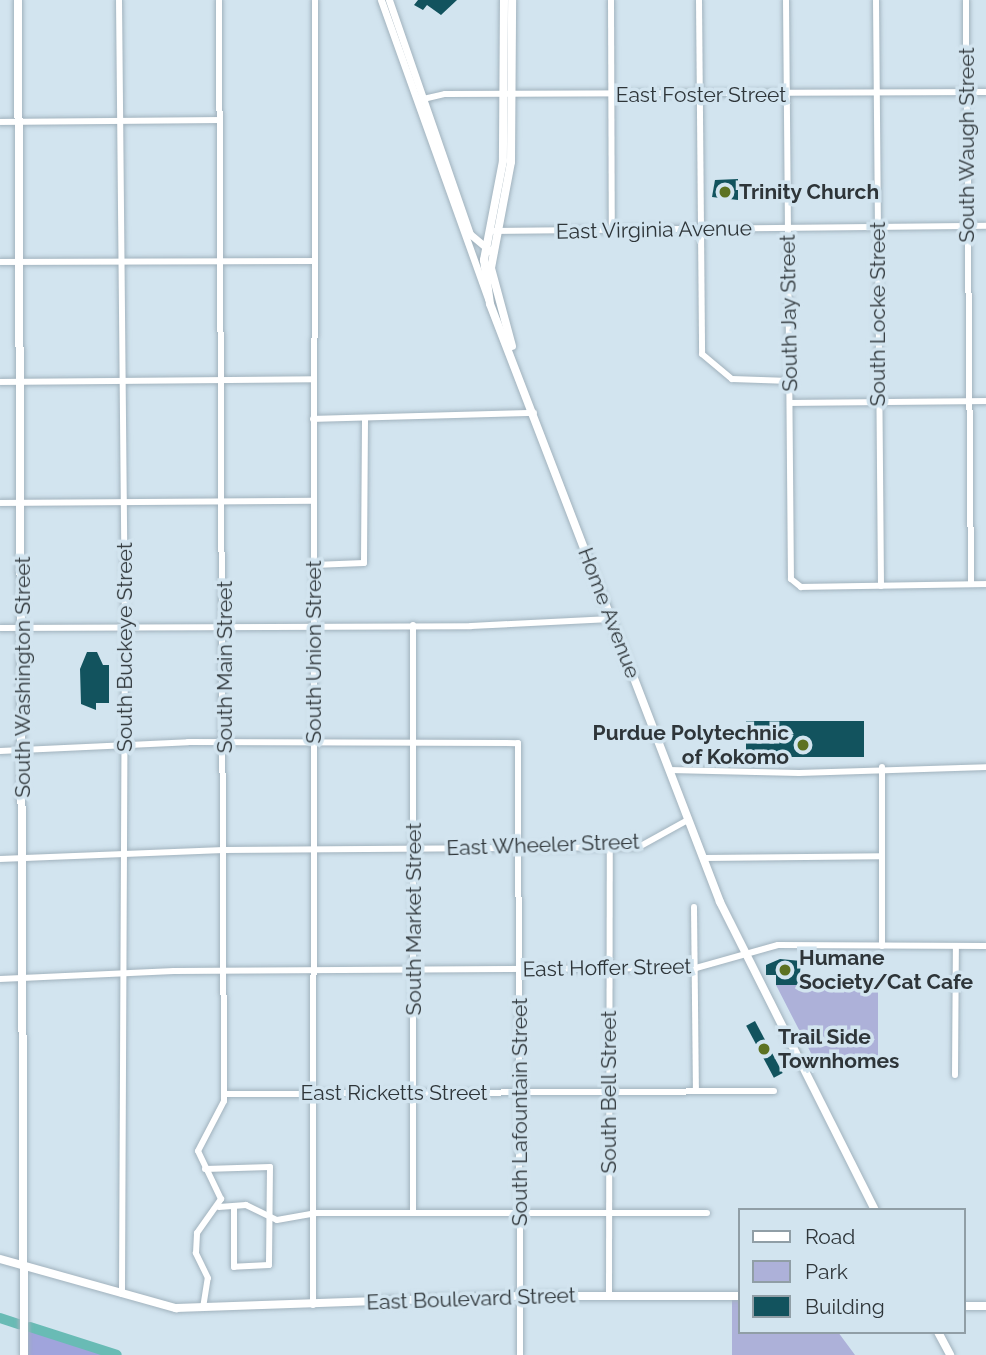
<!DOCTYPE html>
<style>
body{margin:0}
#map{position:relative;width:986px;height:1355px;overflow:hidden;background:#d2e4ef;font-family:Raleway,sans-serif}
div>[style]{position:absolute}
.green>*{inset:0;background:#adb1d9}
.forest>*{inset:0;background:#a0a4dc}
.river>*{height:10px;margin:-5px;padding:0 5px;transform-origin:5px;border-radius:5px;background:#69bbb5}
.building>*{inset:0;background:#12535e;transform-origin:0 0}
.roads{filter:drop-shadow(0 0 2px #a1b2bd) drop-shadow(0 0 2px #a1b2bd)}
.minor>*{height:6px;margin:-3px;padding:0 3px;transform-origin:3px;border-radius:3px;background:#fff}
.tertiary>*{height:7px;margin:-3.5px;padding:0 3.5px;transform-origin:3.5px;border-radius:3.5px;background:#fff}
.secondary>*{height:8px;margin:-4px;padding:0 4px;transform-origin:4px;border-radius:4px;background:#fff}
.dots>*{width:19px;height:19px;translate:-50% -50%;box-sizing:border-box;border:4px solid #d2e4ef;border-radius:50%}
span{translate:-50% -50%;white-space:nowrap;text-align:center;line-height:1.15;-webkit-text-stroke:7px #d2e4ef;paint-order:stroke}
.street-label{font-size:21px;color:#2e3539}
.poi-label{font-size:21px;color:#2e3539;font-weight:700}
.left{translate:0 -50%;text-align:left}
.right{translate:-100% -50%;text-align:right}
.legend{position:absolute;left:738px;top:1208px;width:228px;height:126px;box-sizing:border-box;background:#d2e4ef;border:2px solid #909ea6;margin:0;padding:9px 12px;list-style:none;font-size:21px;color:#2e3539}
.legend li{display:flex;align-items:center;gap:14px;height:35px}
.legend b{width:35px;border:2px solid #909ea6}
</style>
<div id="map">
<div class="green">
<div style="clip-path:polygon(799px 980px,878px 980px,878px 1058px,814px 1059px,776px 985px,799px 985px)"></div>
<div style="clip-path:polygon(732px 1296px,739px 1296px,739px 1332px,838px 1332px,855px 1355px,732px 1355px)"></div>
</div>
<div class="forest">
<div style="clip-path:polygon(25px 1325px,94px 1347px,117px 1355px,24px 1355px)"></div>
</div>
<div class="river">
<div style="left:0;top:1318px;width:20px;rotate:18deg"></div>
<div style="left:30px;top:1327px;width:91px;rotate:17.8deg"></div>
</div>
<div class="building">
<div style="clip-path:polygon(418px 0,457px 0,441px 15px,427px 5px,423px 10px,414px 5px)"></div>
<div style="clip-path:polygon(738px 179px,738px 200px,712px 197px,715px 180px)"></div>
<div style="clip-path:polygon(87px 652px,97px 652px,103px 665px,109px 665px,109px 703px,96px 703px,96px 710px,81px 704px,80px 669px)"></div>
<div style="left:864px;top:721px;width:36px;height:118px;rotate:90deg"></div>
<div style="clip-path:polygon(780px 959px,801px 961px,799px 985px,776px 985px,776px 975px,766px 975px,766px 965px)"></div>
<div style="left:755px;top:1021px;width:59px;height:10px;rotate:62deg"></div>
</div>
<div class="roads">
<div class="minor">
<div style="left:119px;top:0;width:627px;rotate:89.45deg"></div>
<div style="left:125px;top:627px;width:667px;rotate:90.26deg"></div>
<div style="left:611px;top:0;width:230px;rotate:89.8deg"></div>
<div style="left:699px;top:0;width:354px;rotate:89.5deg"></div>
<div style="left:702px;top:354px;width:39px;rotate:40deg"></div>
<div style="left:732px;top:379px;width:58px;rotate:2deg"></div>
<div style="left:786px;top:0;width:579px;rotate:89.51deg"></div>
<div style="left:791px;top:579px;width:13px;rotate:39deg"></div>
<div style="left:801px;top:587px;width:185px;rotate:-0.9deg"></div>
<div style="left:876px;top:0;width:586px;rotate:89.51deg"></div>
<div style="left:966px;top:0;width:584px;rotate:89.51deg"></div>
<div style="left:419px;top:100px;width:27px;rotate:-13deg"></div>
<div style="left:445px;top:94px;width:541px;rotate:-0.21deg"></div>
<div style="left:0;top:122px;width:220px;rotate:-0.5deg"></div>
<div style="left:494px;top:231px;width:492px;rotate:-0.6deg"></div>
<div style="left:0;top:262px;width:312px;rotate:-0.2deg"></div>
<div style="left:0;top:382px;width:313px;rotate:-0.5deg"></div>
<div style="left:790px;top:403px;width:196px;rotate:-0.6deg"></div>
<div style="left:313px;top:419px;width:221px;rotate:-1.6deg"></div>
<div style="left:0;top:503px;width:314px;rotate:-0.4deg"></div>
<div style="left:314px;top:565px;width:50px;rotate:-2.3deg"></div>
<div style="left:364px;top:563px;width:144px;rotate:-89.6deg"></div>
<div style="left:413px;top:625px;width:587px;rotate:90deg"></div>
<div style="left:0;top:628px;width:471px;rotate:-0.2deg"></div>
<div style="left:471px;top:626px;width:140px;rotate:-2.9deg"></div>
<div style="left:0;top:751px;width:188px;rotate:-2.7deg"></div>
<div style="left:188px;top:742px;width:330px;rotate:0.2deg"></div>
<div style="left:518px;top:743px;width:612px;rotate:89.81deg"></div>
<div style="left:882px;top:767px;width:179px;rotate:90deg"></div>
<div style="left:669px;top:770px;width:130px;rotate:1.3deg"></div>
<div style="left:799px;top:773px;width:187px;rotate:-1.8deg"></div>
<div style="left:703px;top:858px;width:179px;rotate:-0.6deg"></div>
<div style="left:0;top:859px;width:224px;rotate:-2.3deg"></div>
<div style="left:224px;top:850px;width:415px;rotate:-0.4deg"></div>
<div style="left:639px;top:847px;width:56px;rotate:-28.9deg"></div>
<div style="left:694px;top:907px;width:184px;rotate:89.4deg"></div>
<div style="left:0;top:979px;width:174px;rotate:-2.6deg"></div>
<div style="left:174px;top:971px;width:522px;rotate:-0.33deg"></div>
<div style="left:696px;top:968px;width:85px;rotate:-15.7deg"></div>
<div style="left:778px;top:945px;width:208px;rotate:0.3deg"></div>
<div style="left:955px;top:1075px;width:129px;rotate:-89.6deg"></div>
<div style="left:224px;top:1094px;width:550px;rotate:-0.31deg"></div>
<div style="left:205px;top:1169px;width:65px;rotate:-1.8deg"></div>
<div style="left:270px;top:1167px;width:98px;rotate:90.6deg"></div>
<div style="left:269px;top:1265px;width:35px;rotate:177deg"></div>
<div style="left:234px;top:1267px;width:60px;rotate:-90deg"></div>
<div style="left:219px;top:1207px;width:27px;rotate:-4deg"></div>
<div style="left:246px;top:1205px;width:34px;rotate:26deg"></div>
<div style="left:277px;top:1220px;width:40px;rotate:-10deg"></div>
<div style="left:316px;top:1213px;width:391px"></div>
<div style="left:609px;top:1295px;width:448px;rotate:-89.9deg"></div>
<div style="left:313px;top:1305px;width:1305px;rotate:-89.91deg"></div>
<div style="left:203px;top:1308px;width:30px;rotate:-81deg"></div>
<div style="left:208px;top:1278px;width:28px;rotate:-116deg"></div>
<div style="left:196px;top:1253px;width:20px;rotate:-87deg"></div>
<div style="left:197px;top:1233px;width:42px;rotate:-54.8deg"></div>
<div style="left:221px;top:1199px;width:53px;rotate:-115.6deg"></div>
<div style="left:198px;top:1151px;width:56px;rotate:-62.5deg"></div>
<div style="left:224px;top:1101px;width:1101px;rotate:-90.26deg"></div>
</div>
<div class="tertiary">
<div style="left:381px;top:0;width:318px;rotate:70.3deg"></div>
<div style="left:389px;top:0;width:248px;rotate:70.9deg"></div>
<div style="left:470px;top:234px;width:30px;rotate:40deg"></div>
</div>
<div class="secondary">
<div style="left:18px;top:0;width:1355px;rotate:89.75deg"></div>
<div style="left:504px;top:0;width:161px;rotate:90.4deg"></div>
<div style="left:503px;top:161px;width:101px;rotate:100.9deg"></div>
<div style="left:484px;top:260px;width:44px;rotate:82.2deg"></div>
<div style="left:490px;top:304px;width:641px;rotate:68.96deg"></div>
<div style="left:720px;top:902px;width:345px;rotate:63.3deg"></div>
<div style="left:512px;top:346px;width:81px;rotate:-105.1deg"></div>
<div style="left:491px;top:268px;width:108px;rotate:-79.3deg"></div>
<div style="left:511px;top:162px;width:162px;rotate:-89.6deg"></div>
<div style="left:0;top:1259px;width:183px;rotate:15.6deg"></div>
<div style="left:176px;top:1308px;width:344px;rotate:-2deg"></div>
<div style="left:520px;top:1296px;width:219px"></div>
<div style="left:963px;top:1306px;width:23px"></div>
<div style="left:938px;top:1332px;width:26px;rotate:62deg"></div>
</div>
</div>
<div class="dots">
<div style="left:725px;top:192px;background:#5d7222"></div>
<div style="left:803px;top:745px;background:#5d7222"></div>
<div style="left:785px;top:970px;background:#5d7222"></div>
<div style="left:764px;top:1049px;background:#5d7222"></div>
</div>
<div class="street-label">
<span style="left:701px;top:95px">East Foster Street</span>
<span style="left:967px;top:145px;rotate:-90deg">South Waugh Street</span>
<span style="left:654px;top:230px;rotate:-1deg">East Virginia Avenue</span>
<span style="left:789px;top:313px;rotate:-91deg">South Jay Street</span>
<span style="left:878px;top:314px;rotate:-90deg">South Locke Street</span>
<span style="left:609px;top:613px;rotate:69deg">Home Avenue</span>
<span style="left:125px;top:647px;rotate:-90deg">South Buckeye Street</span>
<span style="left:314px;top:652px;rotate:-90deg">South Union Street</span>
<span style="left:225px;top:667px;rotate:-90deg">South Main Street</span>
<span style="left:23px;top:677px;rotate:-90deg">South Washington Street</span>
<span style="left:543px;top:845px;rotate:-2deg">East Wheeler Street</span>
<span style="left:414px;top:919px;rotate:-90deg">South Market Street</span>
<span style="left:607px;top:968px;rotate:-1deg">East Hoffer Street</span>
<span style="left:609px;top:1092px;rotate:-90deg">South Bell Street</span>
<span style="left:394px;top:1093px">East Ricketts Street</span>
<span style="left:520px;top:1112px;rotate:-90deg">South Lafountain Street</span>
<span style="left:471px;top:1299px;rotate:-2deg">East Boulevard Street</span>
</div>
<div class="poi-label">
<span class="left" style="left:739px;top:192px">Trinity Church</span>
<span class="right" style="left:789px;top:745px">Purdue Polytechnic<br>of Kokomo</span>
<span class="left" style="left:799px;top:970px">Humane<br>Society/Cat Cafe</span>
<span class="left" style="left:778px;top:1049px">Trail Side<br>Townhomes</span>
</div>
<ul class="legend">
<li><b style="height:9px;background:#fff"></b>Road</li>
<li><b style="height:19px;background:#adb1d9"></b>Park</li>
<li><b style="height:19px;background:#12535e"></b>Building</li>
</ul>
</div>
